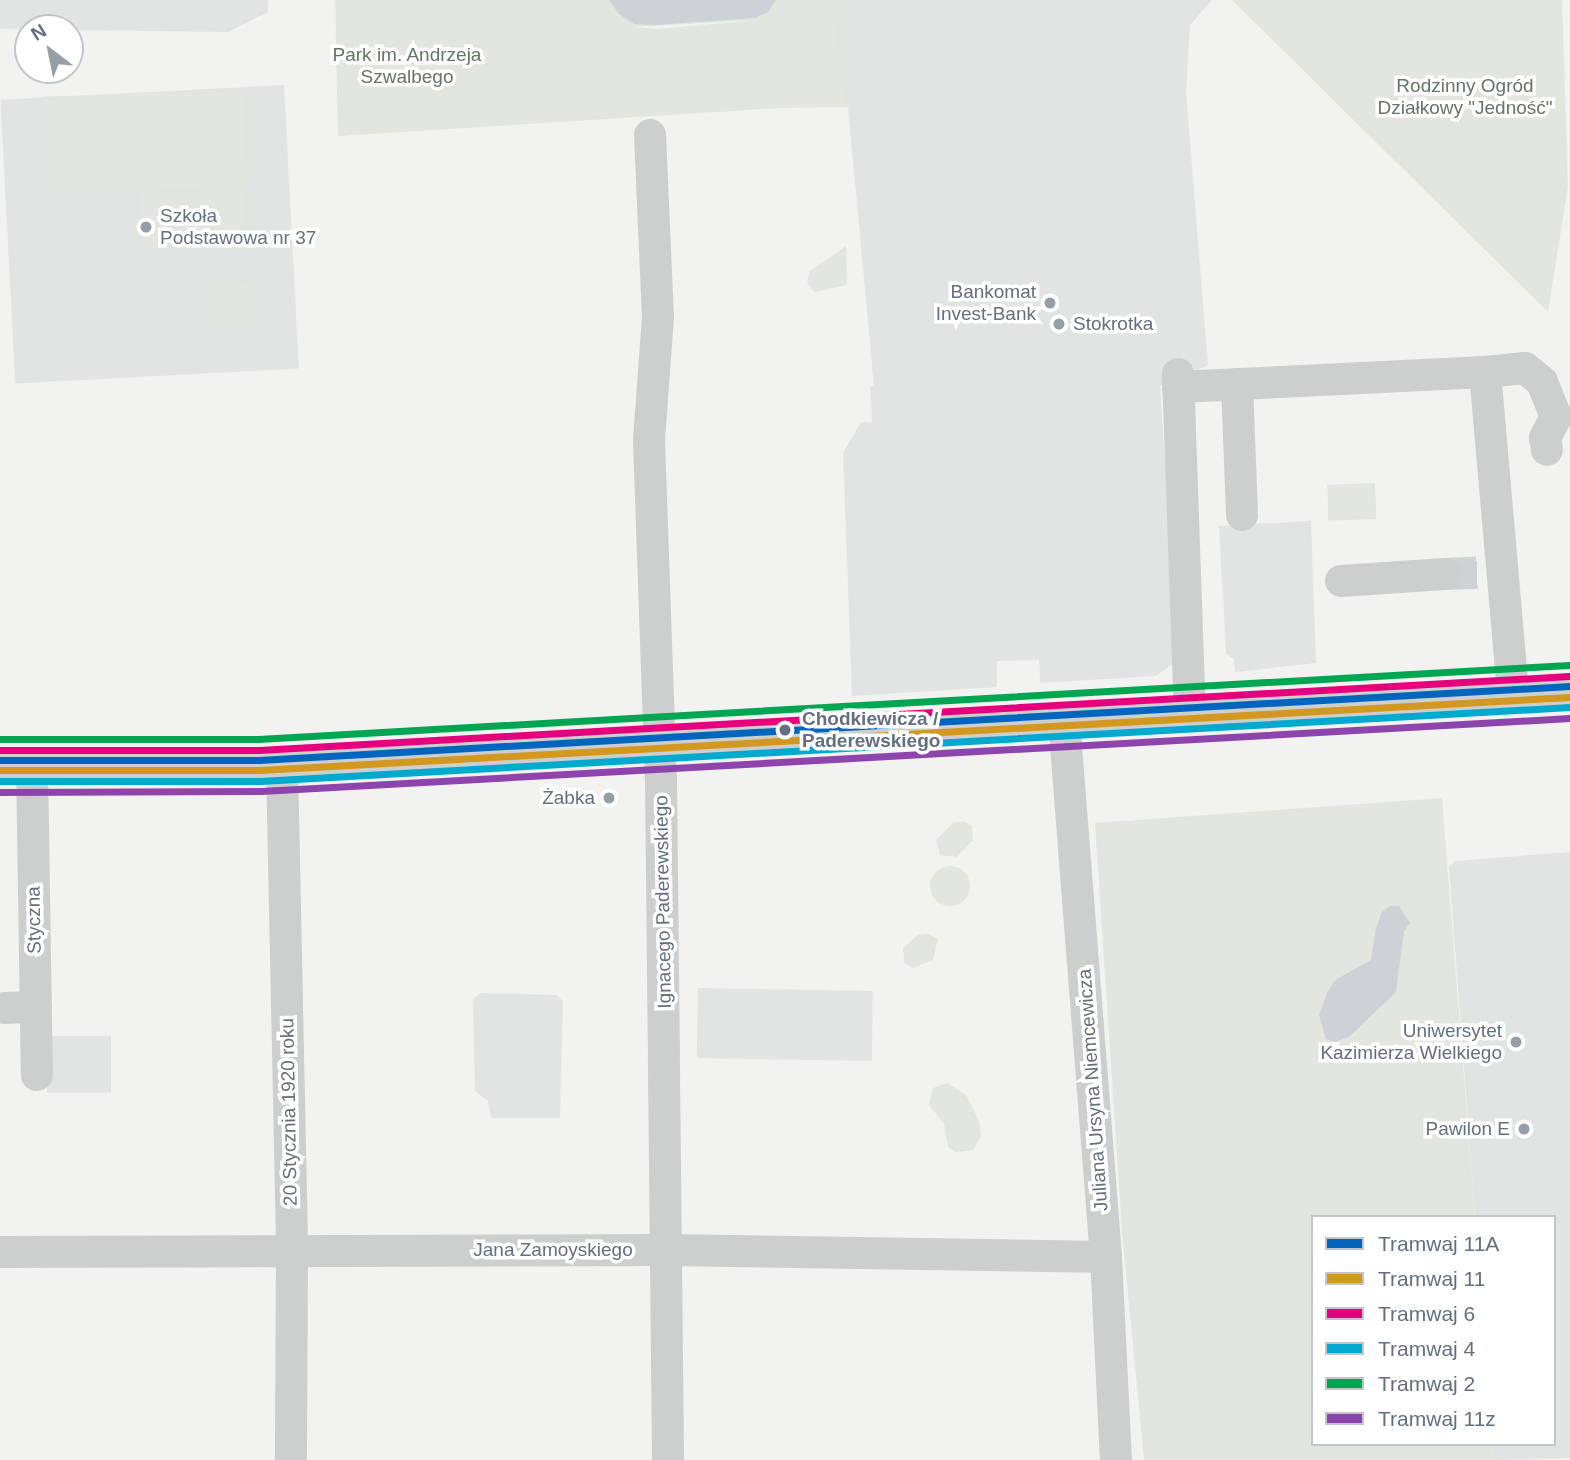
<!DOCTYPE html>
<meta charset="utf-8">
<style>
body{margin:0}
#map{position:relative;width:1570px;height:1460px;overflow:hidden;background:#f2f3f1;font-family:Helvetica,sans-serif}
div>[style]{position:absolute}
.built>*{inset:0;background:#e2e4e3;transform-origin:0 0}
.green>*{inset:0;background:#e2e6df;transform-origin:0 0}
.round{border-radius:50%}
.water>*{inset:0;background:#ccd2d5}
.pier>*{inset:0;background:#f2f3f1}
.minor-tunnel>*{height:32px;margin-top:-16px;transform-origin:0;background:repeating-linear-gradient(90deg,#ced2d5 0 32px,transparent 0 48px)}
.minor>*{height:32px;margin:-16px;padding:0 16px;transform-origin:16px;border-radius:16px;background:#cdcece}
.tram-1>*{height:7px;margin:-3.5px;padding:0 3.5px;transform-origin:3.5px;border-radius:3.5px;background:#0065bd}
.tram-2>*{height:7px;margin:-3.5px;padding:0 3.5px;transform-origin:3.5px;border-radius:3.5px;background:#d29820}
.tram-3>*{height:7px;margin:-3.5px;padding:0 3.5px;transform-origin:3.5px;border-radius:3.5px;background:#e5007d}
.tram-4>*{height:7px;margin:-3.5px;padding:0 3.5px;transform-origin:3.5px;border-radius:3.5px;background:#00a9ce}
.tram-5>*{height:7px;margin:-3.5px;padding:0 3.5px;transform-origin:3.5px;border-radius:3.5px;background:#00a651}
.tram-6>*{height:7px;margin:-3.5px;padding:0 3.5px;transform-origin:3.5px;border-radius:3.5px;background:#8e44ad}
.dots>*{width:19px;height:19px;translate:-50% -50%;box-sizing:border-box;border:4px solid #fff;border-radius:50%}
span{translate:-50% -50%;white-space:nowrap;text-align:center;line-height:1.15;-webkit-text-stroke:7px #fff;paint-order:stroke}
.park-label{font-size:19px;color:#647763}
.poi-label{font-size:19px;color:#647080}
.left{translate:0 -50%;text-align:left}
.right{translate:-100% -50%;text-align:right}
.stop-label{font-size:19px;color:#647080;font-weight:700}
.street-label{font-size:19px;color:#647080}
.legend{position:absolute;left:1311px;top:1215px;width:245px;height:231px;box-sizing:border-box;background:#fff;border:2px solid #c1c6cc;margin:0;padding:9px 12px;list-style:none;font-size:21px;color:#647080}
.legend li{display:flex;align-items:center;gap:14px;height:35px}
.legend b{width:35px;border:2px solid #c1c6cc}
.north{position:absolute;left:14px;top:14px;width:70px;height:70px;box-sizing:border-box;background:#fff;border:2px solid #c1c6cc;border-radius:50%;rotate:328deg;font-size:19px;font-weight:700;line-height:28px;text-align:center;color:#647080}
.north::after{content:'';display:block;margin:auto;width:24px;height:32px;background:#969ea8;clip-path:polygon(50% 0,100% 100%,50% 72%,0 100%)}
</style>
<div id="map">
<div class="built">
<div style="clip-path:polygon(0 0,268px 0,268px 12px,228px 32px,0 29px)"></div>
<div style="clip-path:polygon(335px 0,1212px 0,1190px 25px,1186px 92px,1208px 365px,1160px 386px,1178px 660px,1156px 676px,1040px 683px,1039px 660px,997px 661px,997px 687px,852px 696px,843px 453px,861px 422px,872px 423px,870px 387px,874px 386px,848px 107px,675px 109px,338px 136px)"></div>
<div style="left:284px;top:85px;width:284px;height:284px;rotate:87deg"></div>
<div style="clip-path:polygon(1311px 521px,1316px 663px,1235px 672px,1234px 659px,1226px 654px,1219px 526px)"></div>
<div style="clip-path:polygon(1570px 852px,1570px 1458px,1494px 1460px,1492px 1444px,1554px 1444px,1554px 1217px,1475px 1217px,1449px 867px,1455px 861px)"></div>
<div style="left:698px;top:988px;width:175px;height:70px;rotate:1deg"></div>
<div style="clip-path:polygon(481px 993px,556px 995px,563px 1001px,560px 1118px,491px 1118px,488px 1101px,475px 1091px,473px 999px)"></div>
<div style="left:47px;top:1036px;width:64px;height:57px"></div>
</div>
<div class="green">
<div style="clip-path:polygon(338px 0,841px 0,835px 33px,845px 104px,338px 136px)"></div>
<div style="clip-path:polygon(1232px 0,1562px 0,1568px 186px,1548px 312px)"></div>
<div style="left:244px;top:93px;width:94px;height:203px;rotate:89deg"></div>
<div style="left:244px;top:191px;width:56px;height:103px;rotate:89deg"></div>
<div style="clip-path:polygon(846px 246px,847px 285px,814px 292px,807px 282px,810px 271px)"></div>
<div style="left:255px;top:284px;width:42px;height:47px;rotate:87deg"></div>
<div style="left:1375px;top:483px;width:36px;height:48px;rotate:88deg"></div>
<div style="clip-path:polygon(1442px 798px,1475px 1217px,1313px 1217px,1313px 1444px,1492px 1444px,1494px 1460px,1144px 1460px,1122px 1231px,1095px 823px)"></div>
<div style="clip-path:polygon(964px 821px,972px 826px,973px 840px,957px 857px,940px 855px,936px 840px,953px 823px)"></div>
<div class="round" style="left:930px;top:866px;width:40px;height:40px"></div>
<div style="clip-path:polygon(929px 934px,938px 939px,933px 960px,913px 968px,904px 963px,903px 948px,918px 935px)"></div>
<div style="clip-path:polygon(947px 1083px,966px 1095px,979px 1121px,981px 1136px,973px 1150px,956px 1152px,948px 1147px,944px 1124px,929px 1105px,933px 1088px)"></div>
</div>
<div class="water">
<div style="clip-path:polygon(609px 0,776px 0,768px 12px,755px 18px,656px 25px,634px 24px,619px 14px)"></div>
<div style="clip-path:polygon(1390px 906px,1399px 906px,1410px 923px,1404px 931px,1396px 992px,1349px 1037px,1335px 1042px,1326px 1039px,1319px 1015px,1327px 993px,1335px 980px,1371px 960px,1376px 928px,1382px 912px)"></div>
</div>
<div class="pier">
<div style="clip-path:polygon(759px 20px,657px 29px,632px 27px)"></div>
</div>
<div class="minor-tunnel">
<div style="left:1445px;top:574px;width:50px;rotate:-2.3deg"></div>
</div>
<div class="minor">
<div style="left:650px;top:135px;width:182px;rotate:87.5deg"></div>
<div style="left:658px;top:317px;width:124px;rotate:94.2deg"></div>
<div style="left:649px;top:441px;width:337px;rotate:88deg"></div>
<div style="left:661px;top:778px;width:682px;rotate:89.41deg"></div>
<div style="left:1485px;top:372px;width:40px;rotate:-5.7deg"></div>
<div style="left:1525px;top:368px;width:22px;rotate:39deg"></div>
<div style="left:1542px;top:382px;width:38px;rotate:68deg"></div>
<div style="left:1556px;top:417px;width:24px;rotate:118deg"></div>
<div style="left:1545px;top:438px;width:12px;rotate:81deg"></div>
<div style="left:1178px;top:374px;width:339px;rotate:88deg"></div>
<div style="left:1237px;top:384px;width:131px;rotate:87.8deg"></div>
<div style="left:1178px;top:387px;width:307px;rotate:-2.8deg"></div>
<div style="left:1485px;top:372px;width:323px;rotate:85deg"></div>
<div style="left:1341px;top:581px;width:104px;rotate:-3.9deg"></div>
<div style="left:1064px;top:720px;width:539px;rotate:85.53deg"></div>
<div style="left:1106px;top:1257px;width:203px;rotate:87.2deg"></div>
<div style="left:0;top:765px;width:282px"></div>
<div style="left:282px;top:765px;width:1290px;rotate:-3.29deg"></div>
<div style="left:32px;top:765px;width:310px;rotate:89.1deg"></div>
<div style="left:282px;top:765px;width:485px;rotate:88.8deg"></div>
<div style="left:292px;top:1250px;width:210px;rotate:90.3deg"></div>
<div style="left:4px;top:1008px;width:32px;rotate:-2deg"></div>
<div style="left:0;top:1252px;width:668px;rotate:-0.17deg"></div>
<div style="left:668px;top:1250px;width:438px;rotate:0.9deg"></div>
</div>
<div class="tram-1">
<div style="left:0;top:760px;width:259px"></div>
<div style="left:259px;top:760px;width:1313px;rotate:-3.23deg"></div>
</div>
<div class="tram-2">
<div style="left:0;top:770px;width:260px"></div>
<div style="left:260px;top:770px;width:1312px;rotate:-3.19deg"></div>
</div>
<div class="tram-3">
<div style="left:0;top:750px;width:259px"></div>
<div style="left:259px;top:750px;width:1312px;rotate:-3.23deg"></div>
</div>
<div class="tram-4">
<div style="left:0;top:781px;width:260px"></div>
<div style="left:260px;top:781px;width:1312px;rotate:-3.23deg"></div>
</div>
<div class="tram-5">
<div style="left:0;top:739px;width:258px"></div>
<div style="left:258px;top:739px;width:1313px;rotate:-3.23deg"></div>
</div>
<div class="tram-6">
<div style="left:0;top:792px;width:261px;rotate:-0.2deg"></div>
<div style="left:261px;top:791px;width:1311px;rotate:-3.19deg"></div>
</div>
<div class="dots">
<div style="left:146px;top:227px;background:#969ea8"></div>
<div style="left:1050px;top:303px;background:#969ea8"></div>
<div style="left:1059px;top:324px;background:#969ea8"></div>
<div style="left:785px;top:730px;background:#647080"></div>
<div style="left:609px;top:798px;background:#969ea8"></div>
<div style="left:1516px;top:1042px;background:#969ea8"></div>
<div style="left:1524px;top:1129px;background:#969ea8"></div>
</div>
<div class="park-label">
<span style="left:407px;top:66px">Park im. Andrzeja<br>Szwalbego</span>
<span style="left:1465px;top:97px">Rodzinny Ogród<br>Działkowy "Jedność"</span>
</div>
<div class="poi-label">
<span class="left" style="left:160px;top:227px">Szkoła<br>Podstawowa nr 37</span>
<span class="right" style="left:1036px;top:303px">Bankomat<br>Invest-Bank</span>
<span class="left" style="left:1073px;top:324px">Stokrotka</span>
<span class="right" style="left:595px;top:798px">Żabka</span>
<span class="right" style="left:1502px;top:1042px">Uniwersytet<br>Kazimierza Wielkiego</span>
<span class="right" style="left:1510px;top:1129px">Pawilon E</span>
</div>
<div class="stop-label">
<span class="left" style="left:802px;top:730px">Chodkiewicza /<br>Paderewskiego</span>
</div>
<div class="street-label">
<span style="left:663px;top:902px;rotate:-91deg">Ignacego Paderewskiego</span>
<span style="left:34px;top:920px;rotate:-91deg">Styczna</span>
<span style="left:1093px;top:1090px;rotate:-94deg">Juliana Ursyna Niemcewicza</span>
<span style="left:289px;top:1112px;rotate:-91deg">20 Stycznia 1920 roku</span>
<span style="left:553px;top:1250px">Jana Zamoyskiego</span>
</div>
<ul class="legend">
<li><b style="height:9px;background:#0065bd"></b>Tramwaj 11A</li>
<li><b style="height:9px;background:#d29820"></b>Tramwaj 11</li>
<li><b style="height:9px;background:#e5007d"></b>Tramwaj 6</li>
<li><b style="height:9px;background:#00a9ce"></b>Tramwaj 4</li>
<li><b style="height:9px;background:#00a651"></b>Tramwaj 2</li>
<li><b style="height:9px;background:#8e44ad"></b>Tramwaj 11z</li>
</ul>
<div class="north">N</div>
</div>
